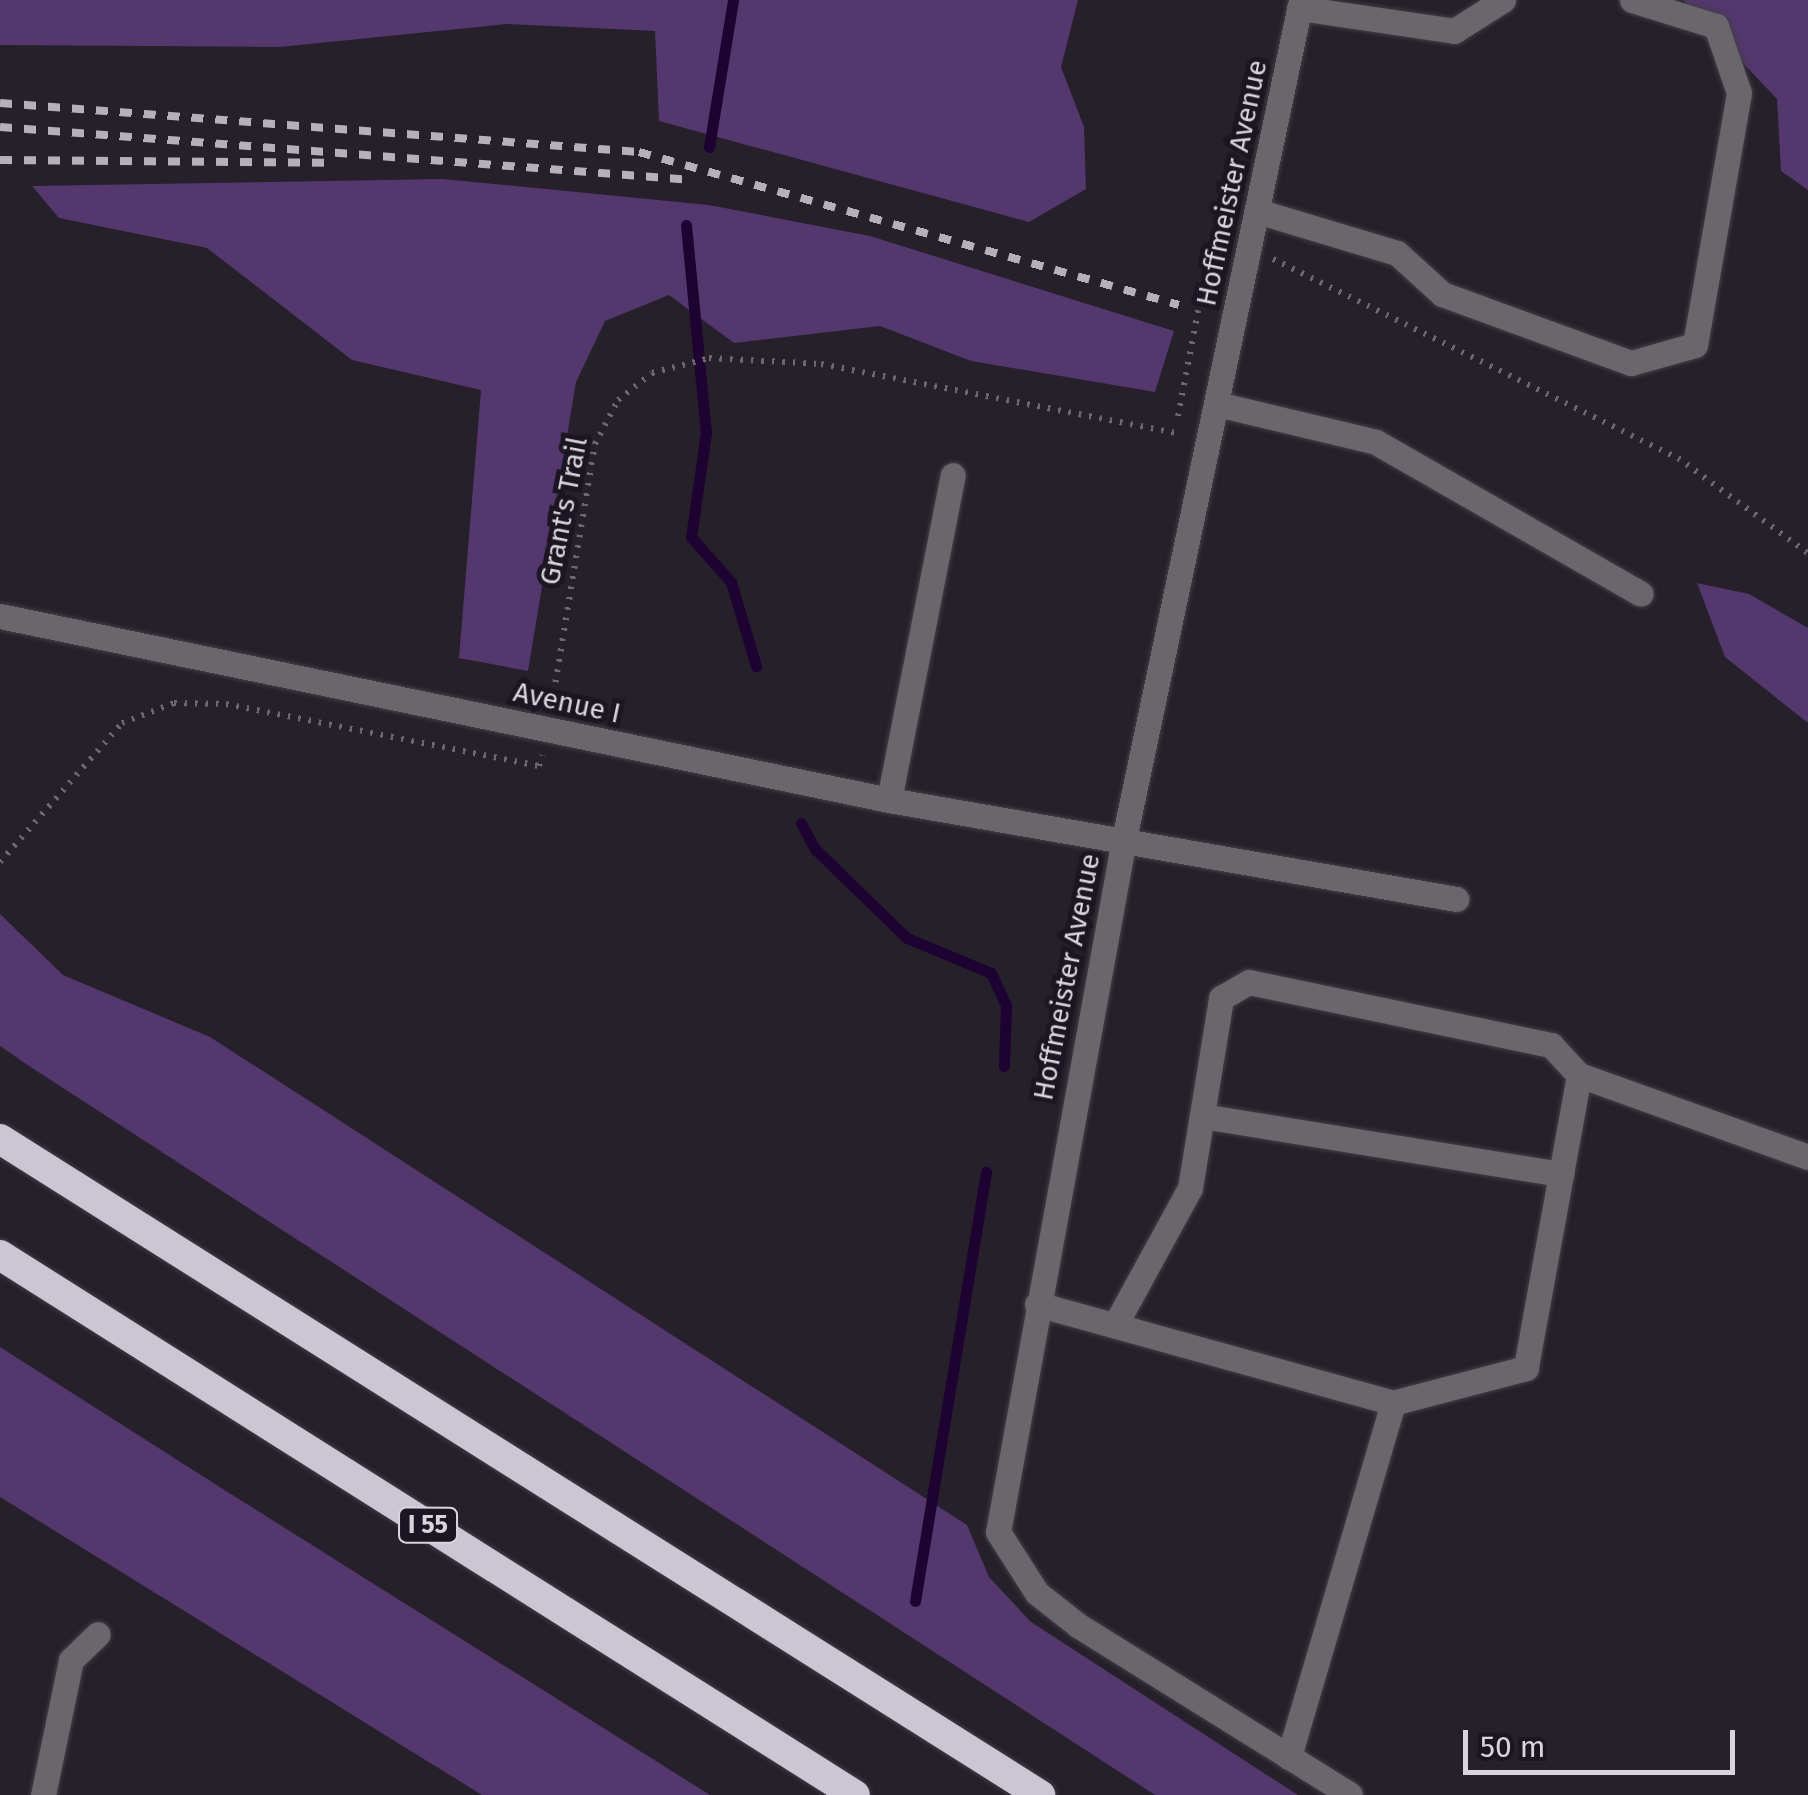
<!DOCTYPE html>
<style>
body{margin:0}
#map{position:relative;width:1808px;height:1795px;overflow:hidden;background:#25202a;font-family:"Fira Sans",sans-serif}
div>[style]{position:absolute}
.green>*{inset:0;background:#53376d}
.stream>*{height:11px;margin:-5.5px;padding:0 5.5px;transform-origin:5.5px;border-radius:5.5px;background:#1e0232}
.path>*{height:6px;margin-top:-3px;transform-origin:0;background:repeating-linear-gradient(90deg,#6c6770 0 2.5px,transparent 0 10.5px)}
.roads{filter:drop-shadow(0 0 2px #423d46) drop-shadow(0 0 2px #423d46)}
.minor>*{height:25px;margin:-12.5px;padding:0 12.5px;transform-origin:12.5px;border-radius:12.5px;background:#69666c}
.highway>*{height:30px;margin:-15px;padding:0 15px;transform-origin:15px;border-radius:15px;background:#ccc6d4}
.rail>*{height:8px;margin-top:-4px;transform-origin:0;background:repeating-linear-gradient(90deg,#b5b1b9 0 12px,transparent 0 24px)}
span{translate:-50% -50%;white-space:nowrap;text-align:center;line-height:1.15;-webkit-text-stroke:10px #1b1621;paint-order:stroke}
.shield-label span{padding:2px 8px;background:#1b1621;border:2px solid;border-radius:8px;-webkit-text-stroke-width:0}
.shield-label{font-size:25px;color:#d8d5dc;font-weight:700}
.street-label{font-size:28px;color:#d8d5dc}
.scale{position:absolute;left:1463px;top:1730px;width:272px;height:45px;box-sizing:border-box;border:5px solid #d8d5dc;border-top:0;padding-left:12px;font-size:30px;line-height:35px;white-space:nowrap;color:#d8d5dc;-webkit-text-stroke:8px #1b1621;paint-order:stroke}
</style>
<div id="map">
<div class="green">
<div style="clip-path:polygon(0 0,1078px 0,1061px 67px,1084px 127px,1086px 189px,1029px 222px,659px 121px,655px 31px,507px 24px,280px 47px,0 45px)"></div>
<div style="clip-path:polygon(1683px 0,1808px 0,1808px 190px,1781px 171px,1777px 99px)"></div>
<div style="clip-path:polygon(443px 179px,709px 205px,870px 236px,1174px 331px,1155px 392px,971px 361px,880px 326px,734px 343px,669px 295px,605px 321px,576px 382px,528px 671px,459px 658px,481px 390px,352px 360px,207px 248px,59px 218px,32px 186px)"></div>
<div style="clip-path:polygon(1697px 583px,1749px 594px,1808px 628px,1808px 723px,1725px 657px)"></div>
<div style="clip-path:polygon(0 914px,63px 975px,210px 1037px,967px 1525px,989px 1577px,1031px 1622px,1298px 1795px,1155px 1795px,29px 1066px,0 1046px)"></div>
<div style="clip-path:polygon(0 1347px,226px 1491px,710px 1795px,482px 1795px,0 1497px)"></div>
</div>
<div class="stream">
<div style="left:709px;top:147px;width:149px;rotate:-80.7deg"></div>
<div style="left:686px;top:225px;width:209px;rotate:84.5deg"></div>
<div style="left:706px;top:433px;width:105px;rotate:98.2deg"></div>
<div style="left:691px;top:537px;width:60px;rotate:48.4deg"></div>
<div style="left:731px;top:582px;width:88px;rotate:73.4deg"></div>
<div style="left:801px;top:823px;width:30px;rotate:62deg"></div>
<div style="left:815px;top:849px;width:128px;rotate:44.1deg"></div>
<div style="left:907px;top:938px;width:91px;rotate:22.6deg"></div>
<div style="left:991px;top:973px;width:35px;rotate:65deg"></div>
<div style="left:1006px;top:1005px;width:61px;rotate:91.9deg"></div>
<div style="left:915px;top:1601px;width:435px;rotate:-80.6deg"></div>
</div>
<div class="path">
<div style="left:1273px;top:259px;width:451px;rotate:26.2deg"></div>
<div style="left:1678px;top:458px;width:161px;rotate:36.2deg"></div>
<div style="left:1178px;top:416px;width:171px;rotate:-79.2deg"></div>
<div style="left:1210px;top:248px;width:12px;rotate:5deg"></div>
<div style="left:552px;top:703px;width:263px;rotate:-80.6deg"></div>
<div style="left:595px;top:444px;width:50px;rotate:-62.4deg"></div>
<div style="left:618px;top:400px;width:43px;rotate:-38.5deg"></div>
<div style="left:652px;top:373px;width:59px;rotate:-14.7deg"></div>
<div style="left:709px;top:358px;width:112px;rotate:3.1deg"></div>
<div style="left:821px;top:364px;width:361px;rotate:11deg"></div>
<div style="left:0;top:862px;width:185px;rotate:-48.7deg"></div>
<div style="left:122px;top:723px;width:56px;rotate:-21deg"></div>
<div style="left:174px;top:703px;width:52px;rotate:1.1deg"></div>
<div style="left:226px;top:704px;width:319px;rotate:11.2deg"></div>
<div style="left:539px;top:766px;width:11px;rotate:-75deg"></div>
</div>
<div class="roads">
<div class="minor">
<div style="left:1301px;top:0;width:857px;rotate:101.91deg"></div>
<div style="left:1124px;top:839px;width:704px;rotate:100.3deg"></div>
<div style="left:998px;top:1532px;width:72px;rotate:57.4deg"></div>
<div style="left:1037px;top:1593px;width:53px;rotate:38.2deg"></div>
<div style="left:1079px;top:1626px;width:319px;rotate:31.9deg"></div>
<div style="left:1299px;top:8px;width:157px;rotate:8.4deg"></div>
<div style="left:1454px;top:31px;width:58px;rotate:-32.3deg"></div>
<div style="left:1257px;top:211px;width:146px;rotate:16.7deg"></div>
<div style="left:1397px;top:253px;width:61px;rotate:42.3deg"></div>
<div style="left:1442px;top:294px;width:201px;rotate:20.1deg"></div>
<div style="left:1631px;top:363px;width:66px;rotate:-15.7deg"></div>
<div style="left:1695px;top:345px;width:256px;rotate:-80.1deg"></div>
<div style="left:1739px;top:93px;width:71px;rotate:-108.9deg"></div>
<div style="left:1716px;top:26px;width:88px;rotate:-162.8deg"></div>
<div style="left:1217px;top:404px;width:163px;rotate:13.4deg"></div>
<div style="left:1376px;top:442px;width:305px;rotate:29.8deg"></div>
<div style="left:0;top:616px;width:908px;rotate:11.69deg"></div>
<div style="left:889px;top:800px;width:576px;rotate:9.9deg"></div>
<div style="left:889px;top:800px;width:331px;rotate:-78.9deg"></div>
<div style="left:1579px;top:1075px;width:243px;rotate:19.7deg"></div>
<div style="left:1202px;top:1116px;width:364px;rotate:9.2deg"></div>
<div style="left:1037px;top:1304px;width:370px;rotate:15.5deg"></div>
<div style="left:1393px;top:1403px;width:369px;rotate:106.4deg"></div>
<div style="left:1115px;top:1325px;width:156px;rotate:-61.3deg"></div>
<div style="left:1190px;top:1188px;width:193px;rotate:-80.7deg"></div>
<div style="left:1221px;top:998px;width:32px;rotate:-30deg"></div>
<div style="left:1249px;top:982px;width:309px;rotate:11.8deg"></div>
<div style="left:1551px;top:1045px;width:41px;rotate:47deg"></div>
<div style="left:1579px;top:1075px;width:298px;rotate:100.3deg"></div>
<div style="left:1526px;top:1368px;width:138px;rotate:165.3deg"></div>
<div style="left:43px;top:1795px;width:138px;rotate:-78.3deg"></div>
<div style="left:71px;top:1660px;width:37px;rotate:-44deg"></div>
</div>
<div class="highway">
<div style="left:0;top:1139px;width:1230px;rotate:32.24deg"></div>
<div style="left:0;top:1255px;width:1011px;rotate:32.28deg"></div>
</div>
</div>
<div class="rail">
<div style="left:0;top:103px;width:641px;rotate:4.38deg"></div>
<div style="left:639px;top:152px;width:561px;rotate:15.82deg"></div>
<div style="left:0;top:127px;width:694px;rotate:4.38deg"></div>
<div style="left:0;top:160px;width:326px;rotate:0.5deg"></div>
</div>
<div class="shield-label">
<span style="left:428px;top:1525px">I 55</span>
</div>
<div class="street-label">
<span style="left:1232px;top:183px;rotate:-78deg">Hoffmeister Avenue</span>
<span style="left:564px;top:511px;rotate:-79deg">Grant's Trail</span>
<span style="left:567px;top:703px;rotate:12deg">Avenue I</span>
<span style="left:1067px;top:977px;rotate:-79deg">Hoffmeister Avenue</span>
</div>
<div class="scale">50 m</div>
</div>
